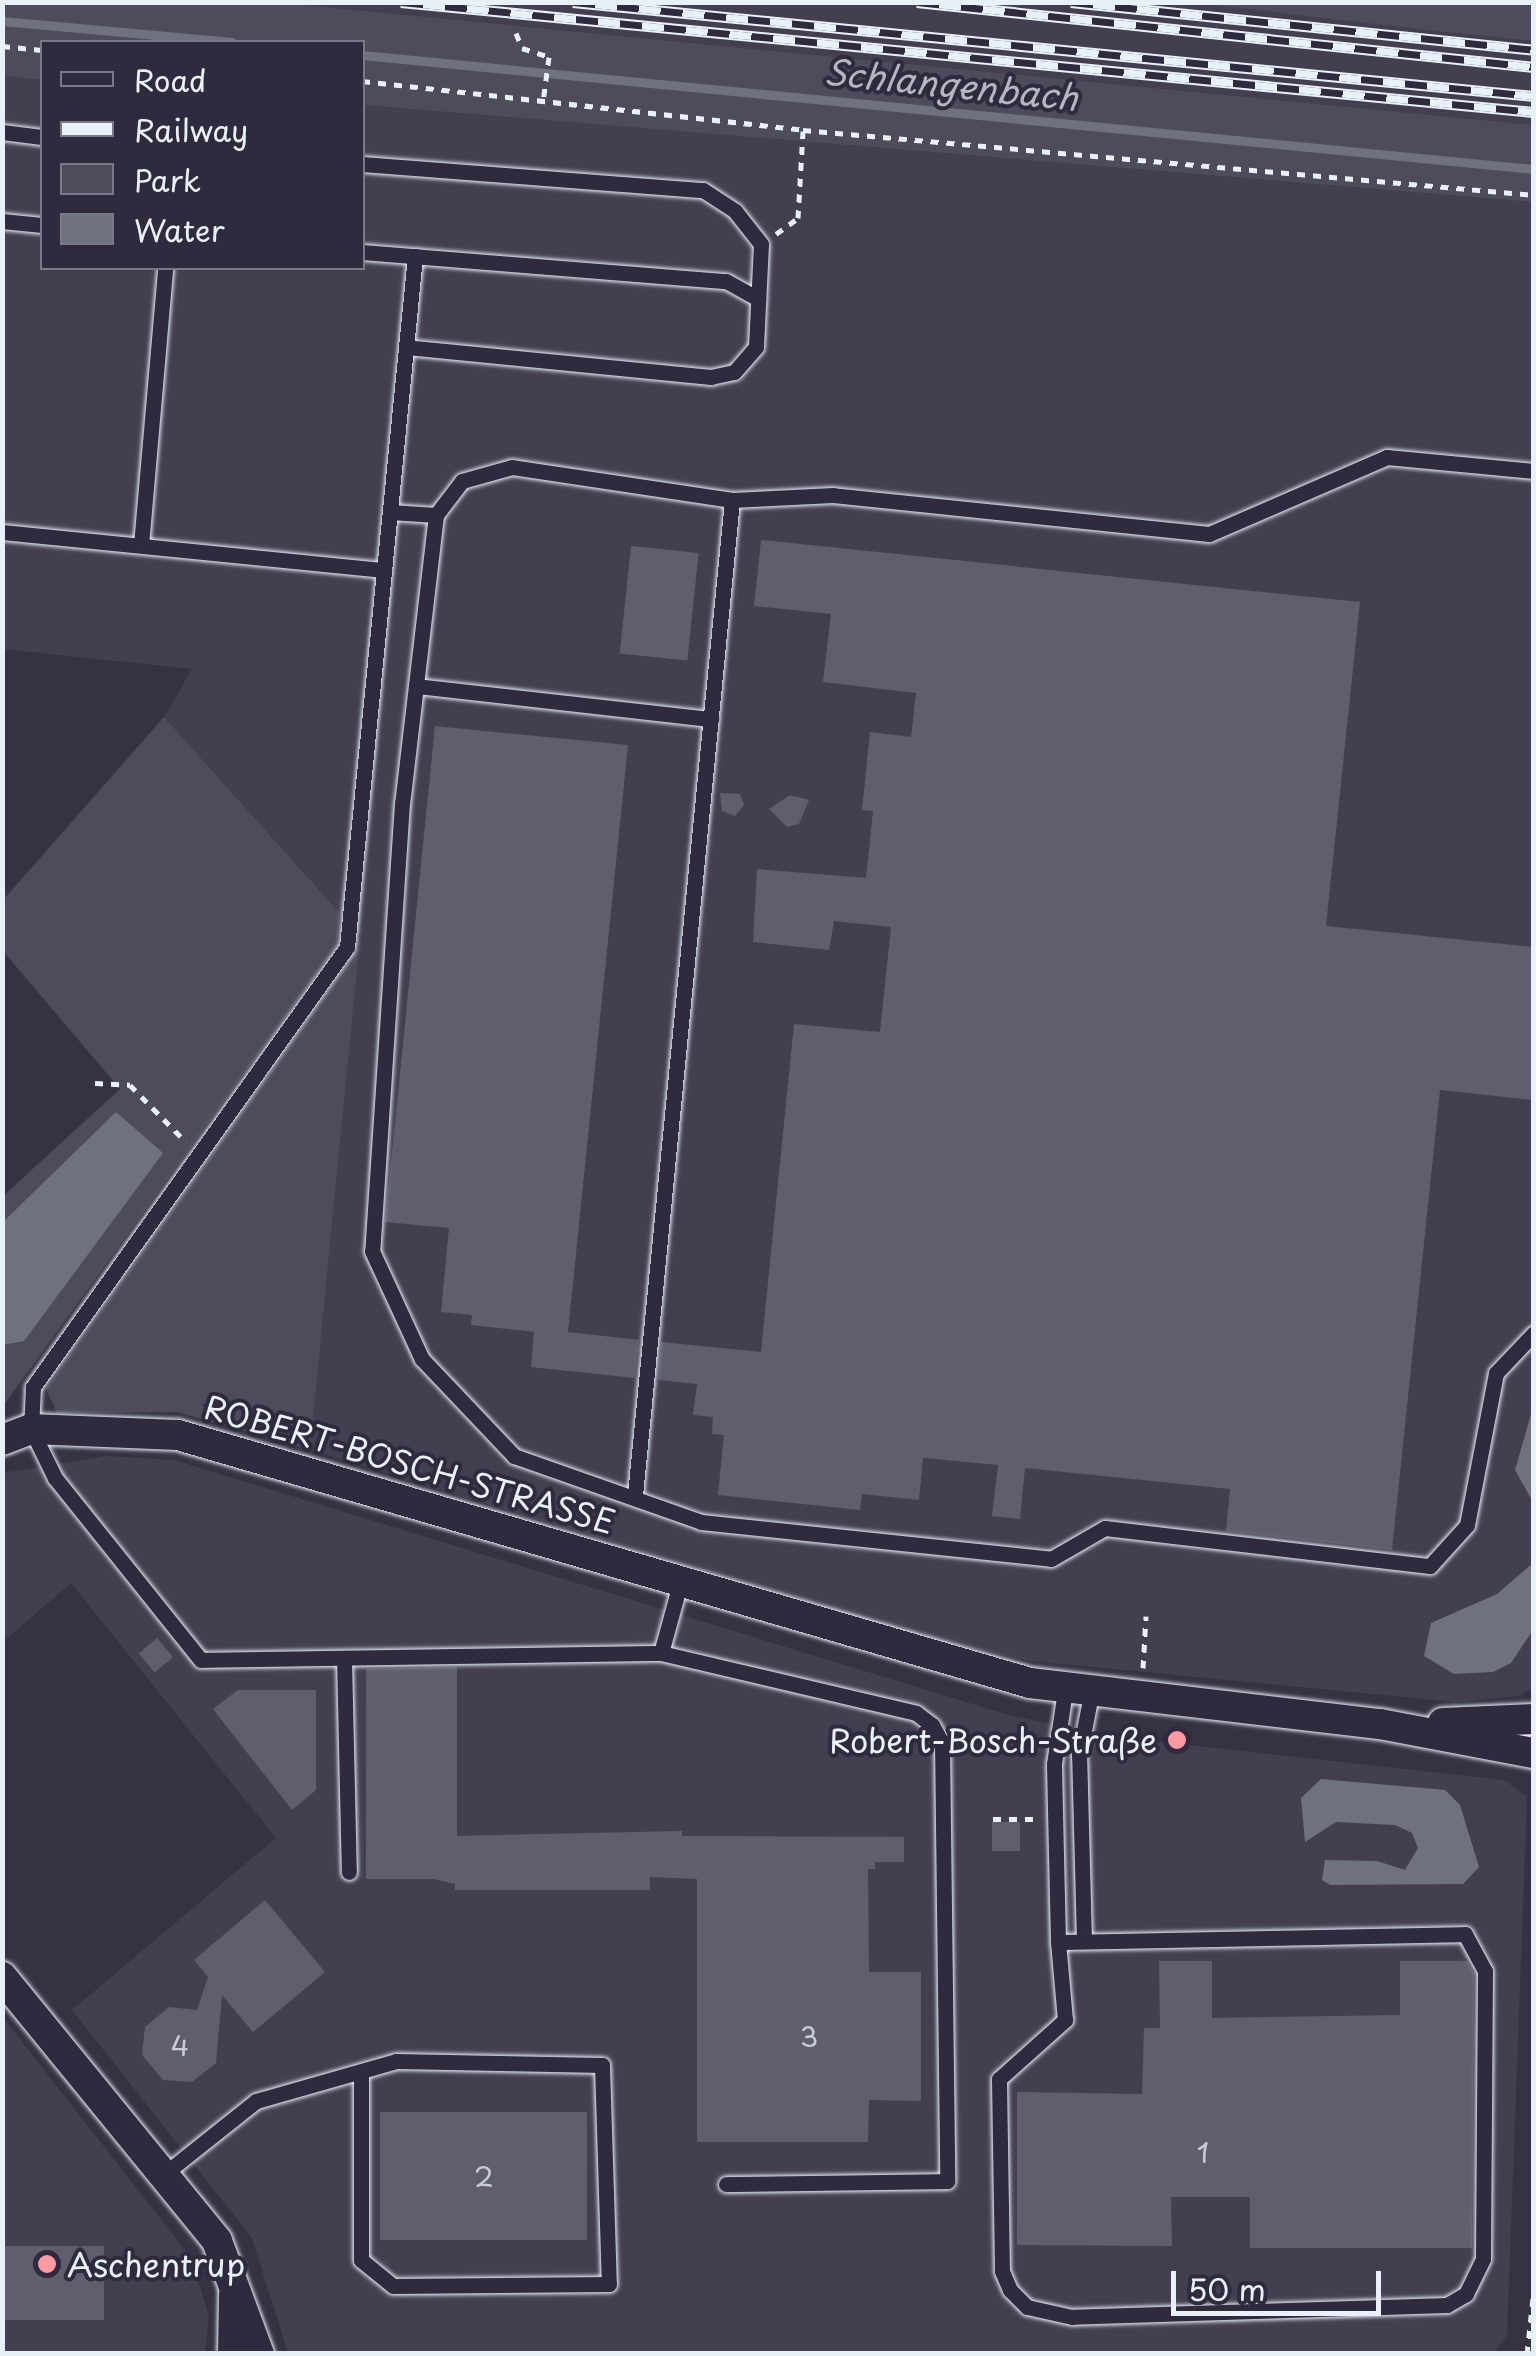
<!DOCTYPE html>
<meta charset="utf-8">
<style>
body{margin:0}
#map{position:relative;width:1536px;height:2356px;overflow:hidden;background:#363244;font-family:"Playpen Sans",sans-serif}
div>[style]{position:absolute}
.built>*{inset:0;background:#433f51}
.green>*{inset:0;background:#4d4b5c}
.water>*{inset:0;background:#70717f}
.stream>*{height:9px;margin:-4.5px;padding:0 4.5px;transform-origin:4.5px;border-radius:4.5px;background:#70717f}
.building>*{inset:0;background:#605e6e;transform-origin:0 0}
.path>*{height:5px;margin-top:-2.5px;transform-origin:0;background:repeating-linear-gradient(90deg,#e8f1f8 0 8px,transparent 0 16px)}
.roads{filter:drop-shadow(0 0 2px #e8f1f8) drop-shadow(0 0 2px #e8f1f8)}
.service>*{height:15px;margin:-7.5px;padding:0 7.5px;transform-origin:7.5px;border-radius:7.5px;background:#2f2a3d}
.minor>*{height:30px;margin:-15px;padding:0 15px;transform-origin:15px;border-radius:15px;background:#2f2a3d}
.rail>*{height:11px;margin-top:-5.5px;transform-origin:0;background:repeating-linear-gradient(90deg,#2f2a3d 0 22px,#e8f1f8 0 44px);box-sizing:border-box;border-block:2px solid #e8f1f8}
.dots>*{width:28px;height:28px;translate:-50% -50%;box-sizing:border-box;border:5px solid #2f2a3d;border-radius:50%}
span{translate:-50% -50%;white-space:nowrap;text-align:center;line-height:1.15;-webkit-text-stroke:8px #2f2a3d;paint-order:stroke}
.number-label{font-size:28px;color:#c6ccd6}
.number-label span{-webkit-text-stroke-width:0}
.street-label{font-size:32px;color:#e8f1f8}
.poi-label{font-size:32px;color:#e8f1f8}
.right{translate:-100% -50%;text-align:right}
.left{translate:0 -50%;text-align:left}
.water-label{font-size:35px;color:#b2b7c2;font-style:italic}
.frame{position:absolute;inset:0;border:5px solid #e8f1f8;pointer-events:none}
.legend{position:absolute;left:40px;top:40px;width:325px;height:230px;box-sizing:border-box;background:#2f2a3d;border:2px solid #797a88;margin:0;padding:12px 18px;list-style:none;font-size:30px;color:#e8f1f8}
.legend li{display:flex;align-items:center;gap:20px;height:50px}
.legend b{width:50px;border:2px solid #797a88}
.scale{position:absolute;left:1171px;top:2271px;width:210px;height:45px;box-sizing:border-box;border:5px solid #e8f1f8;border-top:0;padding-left:12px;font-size:30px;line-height:35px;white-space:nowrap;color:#e8f1f8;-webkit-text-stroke:8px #2f2a3d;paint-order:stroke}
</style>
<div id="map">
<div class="built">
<div style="clip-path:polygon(284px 3px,1196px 3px,1533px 41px,1533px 125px)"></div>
<div style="clip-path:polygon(2px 76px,42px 80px,42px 268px,362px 268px,363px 105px,1533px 202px,1533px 1687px,1520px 1696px,1455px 1702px,1031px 1661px,931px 1639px,310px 1450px,360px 935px,164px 717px,192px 669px,3px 649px)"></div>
<div style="clip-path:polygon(105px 1456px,174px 1460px,1012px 1716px,1132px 1739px,1504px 1780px,1527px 1797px,1507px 2335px,1493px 2354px,288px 2353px,252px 2238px,72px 2010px,276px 1838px,71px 1583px,3px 1642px,3px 1473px)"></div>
<div style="clip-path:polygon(2px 2016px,191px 2258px,209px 2316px,205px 2353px,3px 2353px)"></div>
</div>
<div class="green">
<div style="clip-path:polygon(2px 3px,284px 3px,1533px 125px,1533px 202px,363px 105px,362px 42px,42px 42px,42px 80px,3px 76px)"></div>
<div style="clip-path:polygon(1196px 3px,1533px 3px,1533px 41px,1436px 31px)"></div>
<div style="clip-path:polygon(164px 717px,340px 913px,337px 945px,3px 1406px,3px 1196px,120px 1089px,3px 951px,3px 900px)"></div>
<div style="clip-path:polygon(359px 948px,310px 1450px,177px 1412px,57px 1413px,46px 1389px)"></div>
</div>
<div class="water">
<div style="clip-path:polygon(116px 1112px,163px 1153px,24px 1341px,3px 1345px,3px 1222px)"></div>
<div style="clip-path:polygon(1533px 1407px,1533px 1502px,1515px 1470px)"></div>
<div style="clip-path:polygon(1533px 1563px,1533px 1630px,1511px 1663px,1493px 1672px,1454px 1674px,1424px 1656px,1431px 1623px,1497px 1594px)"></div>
<div style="clip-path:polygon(1321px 1779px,1445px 1790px,1460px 1805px,1479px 1867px,1463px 1884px,1330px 1885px,1322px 1880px,1325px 1860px,1377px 1861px,1405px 1870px,1418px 1848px,1412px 1833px,1395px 1825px,1336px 1822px,1305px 1842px,1301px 1798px)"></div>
</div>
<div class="stream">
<div style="left:2px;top:21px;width:231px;rotate:5.2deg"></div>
<div style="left:362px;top:55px;width:1178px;rotate:5.56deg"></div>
</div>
<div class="building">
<div style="clip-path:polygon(761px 540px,1360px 602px,1326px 926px,1534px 947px,1534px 1100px,1440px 1090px,1392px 1550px,1226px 1531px,1230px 1489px,1025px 1468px,1020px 1519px,992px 1516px,998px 1465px,923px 1458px,919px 1500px,862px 1494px,860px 1510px,718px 1495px,724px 1435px,712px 1434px,713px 1417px,693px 1415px,697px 1384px,658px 1380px,661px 1342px,761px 1352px,794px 1024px,880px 1032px,891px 927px,834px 921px,829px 950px,753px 942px,757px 869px,866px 878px,873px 811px,862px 810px,870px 732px,911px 737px,916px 693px,823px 682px,831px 614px,754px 606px)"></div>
<div style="left:631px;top:546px;width:68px;height:108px;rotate:6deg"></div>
<div style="clip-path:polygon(435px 726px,628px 745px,568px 1332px,639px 1340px,635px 1378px,531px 1367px,534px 1332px,471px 1325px,472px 1315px,441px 1312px,449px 1228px,385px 1222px)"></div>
<div style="clip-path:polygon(720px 793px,740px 794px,744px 805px,735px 816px,722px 811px)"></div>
<div style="clip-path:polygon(790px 795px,809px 800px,799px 824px,787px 827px,769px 809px)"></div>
<div style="left:157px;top:1638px;width:25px;height:24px;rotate:50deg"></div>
<div style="clip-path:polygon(457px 1667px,457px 1836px,682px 1831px,682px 1836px,904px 1837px,904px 1862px,875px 1862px,875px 1869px,868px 1869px,869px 1972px,921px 1972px,921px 2101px,869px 2100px,868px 2142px,697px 2142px,697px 1879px,650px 1877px,650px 1890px,455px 1890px,455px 1884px,434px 1879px,366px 1879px,366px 1669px)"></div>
<div style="clip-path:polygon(238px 1690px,316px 1690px,316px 1790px,292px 1810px,213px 1709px)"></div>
<div style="left:992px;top:1822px;width:28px;height:29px"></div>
<div style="clip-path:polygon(265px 1900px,325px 1972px,253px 2032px,222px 1995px,216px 2063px,192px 2082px,163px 2080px,142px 2055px,145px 2027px,169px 2007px,197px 2010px,208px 1977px,194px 1960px)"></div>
<div style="clip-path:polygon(1159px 1961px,1212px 1961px,1212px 2018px,1400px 2015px,1400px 1961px,1467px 1961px,1474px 1974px,1472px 2248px,1250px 2248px,1250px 2197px,1171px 2197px,1172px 2246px,1017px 2245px,1017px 2092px,1142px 2094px,1144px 2028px,1160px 2028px)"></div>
<div style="left:380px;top:2112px;width:207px;height:128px"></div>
<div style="left:2px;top:2246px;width:102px;height:74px"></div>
</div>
<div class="path">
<div style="left:516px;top:33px;width:16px;rotate:68deg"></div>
<div style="left:522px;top:48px;width:28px;rotate:18deg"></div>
<div style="left:549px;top:57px;width:45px;rotate:97.6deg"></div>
<div style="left:2px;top:46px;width:40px;rotate:5.7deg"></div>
<div style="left:362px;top:81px;width:444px;rotate:6.3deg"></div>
<div style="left:803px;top:130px;width:734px;rotate:5.08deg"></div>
<div style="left:776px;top:234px;width:27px;rotate:-36deg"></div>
<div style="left:798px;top:218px;width:87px;rotate:-86.7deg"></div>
<div style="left:95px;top:1083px;width:35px;rotate:3deg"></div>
<div style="left:130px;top:1085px;width:80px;rotate:45.5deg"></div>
<div style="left:1143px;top:1668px;width:52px;rotate:-86.7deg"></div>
<div style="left:993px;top:1819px;width:42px"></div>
<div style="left:1527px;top:2354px;width:66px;rotate:-83.9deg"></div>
</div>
<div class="roads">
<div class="service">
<div style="left:2px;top:132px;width:40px;rotate:7.1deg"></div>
<div style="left:362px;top:164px;width:342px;rotate:4.4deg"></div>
<div style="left:703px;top:190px;width:38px;rotate:33deg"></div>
<div style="left:735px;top:211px;width:42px;rotate:51.8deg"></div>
<div style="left:761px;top:244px;width:103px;rotate:92.8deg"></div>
<div style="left:756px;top:347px;width:33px;rotate:131deg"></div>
<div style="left:734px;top:372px;width:24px;rotate:168deg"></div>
<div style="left:711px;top:377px;width:306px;rotate:-174.4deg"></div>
<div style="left:2px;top:221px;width:40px;rotate:5.7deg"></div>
<div style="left:362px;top:252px;width:365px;rotate:4.6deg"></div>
<div style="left:726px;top:281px;width:37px;rotate:29deg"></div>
<div style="left:415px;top:256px;width:694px;rotate:95.62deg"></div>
<div style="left:347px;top:947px;width:541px;rotate:125.51deg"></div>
<div style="left:33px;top:1387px;width:42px;rotate:92.7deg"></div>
<div style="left:31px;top:1429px;width:55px;rotate:63.9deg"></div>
<div style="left:55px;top:1478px;width:233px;rotate:51.3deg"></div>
<div style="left:201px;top:1660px;width:460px;rotate:-0.9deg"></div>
<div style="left:661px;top:1653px;width:262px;rotate:13.2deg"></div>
<div style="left:916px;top:1713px;width:20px;rotate:37deg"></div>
<div style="left:932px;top:1725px;width:21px;rotate:61deg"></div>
<div style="left:942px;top:1743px;width:438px;rotate:89.3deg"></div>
<div style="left:947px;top:2181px;width:221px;rotate:179.2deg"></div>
<div style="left:1534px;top:471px;width:148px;rotate:-174.6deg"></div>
<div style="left:1387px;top:457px;width:194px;rotate:156.6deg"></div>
<div style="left:1209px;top:534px;width:378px;rotate:-174.1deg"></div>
<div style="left:833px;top:495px;width:101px;rotate:177.2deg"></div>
<div style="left:732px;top:500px;width:222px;rotate:-171.5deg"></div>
<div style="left:512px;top:467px;width:52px;rotate:164.4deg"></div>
<div style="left:462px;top:481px;width:43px;rotate:127.4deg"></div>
<div style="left:436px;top:515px;width:290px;rotate:96.7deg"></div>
<div style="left:402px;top:803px;width:449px;rotate:93.8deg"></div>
<div style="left:372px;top:1251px;width:119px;rotate:65.2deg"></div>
<div style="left:422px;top:1359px;width:134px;rotate:46.5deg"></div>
<div style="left:514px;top:1456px;width:198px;rotate:19.4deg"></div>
<div style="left:701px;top:1522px;width:352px;rotate:6deg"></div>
<div style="left:1051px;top:1559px;width:62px;rotate:-29.9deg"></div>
<div style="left:1105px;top:1528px;width:327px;rotate:6.7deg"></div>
<div style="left:1430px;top:1566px;width:55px;rotate:-47.9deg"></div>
<div style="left:1467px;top:1525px;width:155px;rotate:-79.2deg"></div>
<div style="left:1496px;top:1373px;width:55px;rotate:-46.5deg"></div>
<div style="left:390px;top:512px;width:46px;rotate:3.7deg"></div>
<div style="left:2px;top:532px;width:384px;rotate:5.7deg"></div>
<div style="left:141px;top:545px;width:278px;rotate:-85deg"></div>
<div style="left:416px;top:686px;width:297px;rotate:6.4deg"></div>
<div style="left:635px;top:1495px;width:1000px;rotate:-84.43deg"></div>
<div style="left:661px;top:1653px;width:76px;rotate:-74.7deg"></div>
<div style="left:344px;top:1658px;width:214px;rotate:88.7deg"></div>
<div style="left:1084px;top:1941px;width:185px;rotate:-91.5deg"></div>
<div style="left:1079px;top:1756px;width:63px;rotate:-79deg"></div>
<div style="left:1058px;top:1942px;width:407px;rotate:-1.1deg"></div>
<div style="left:1465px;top:1934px;width:42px;rotate:61.6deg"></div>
<div style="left:1485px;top:1971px;width:288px;rotate:90.4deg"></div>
<div style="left:1483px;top:2259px;width:39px;rotate:116deg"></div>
<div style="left:1466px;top:2294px;width:22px;rotate:150deg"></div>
<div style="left:1447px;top:2305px;width:375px;rotate:178.2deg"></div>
<div style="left:1072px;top:2317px;width:46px;rotate:-167.5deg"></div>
<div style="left:1027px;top:2307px;width:24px;rotate:-135deg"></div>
<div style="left:1010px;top:2290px;width:21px;rotate:-113deg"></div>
<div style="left:1002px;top:2271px;width:192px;rotate:-90.9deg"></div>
<div style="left:999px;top:2079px;width:89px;rotate:-41.8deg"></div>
<div style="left:1065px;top:2020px;width:78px;rotate:-95.1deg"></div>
<div style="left:1058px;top:1942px;width:178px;rotate:-91.3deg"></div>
<div style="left:1054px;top:1764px;width:75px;rotate:-81.5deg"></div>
<div style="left:163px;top:2175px;width:119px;rotate:-38.5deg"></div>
<div style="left:256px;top:2101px;width:146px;rotate:-15.9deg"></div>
<div style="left:396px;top:2061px;width:206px;rotate:1.1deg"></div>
<div style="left:602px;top:2065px;width:219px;rotate:88.2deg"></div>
<div style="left:609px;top:2284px;width:216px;rotate:179.5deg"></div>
<div style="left:393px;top:2286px;width:41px;rotate:-140.9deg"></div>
<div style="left:361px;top:2260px;width:188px;rotate:-90deg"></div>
</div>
<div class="minor">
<div style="left:2px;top:1440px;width:31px;rotate:-21deg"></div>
<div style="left:31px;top:1429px;width:147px;rotate:2.3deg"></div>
<div style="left:178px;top:1435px;width:887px;rotate:16.23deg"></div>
<div style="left:1030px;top:1683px;width:352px;rotate:6.7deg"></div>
<div style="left:1380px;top:1724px;width:157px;rotate:10.7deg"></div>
<div style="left:1443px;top:1723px;width:91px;rotate:-2.5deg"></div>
<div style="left:2px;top:1977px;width:340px;rotate:50.8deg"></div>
<div style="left:217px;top:2241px;width:121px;rotate:69.6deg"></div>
<div style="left:233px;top:2354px;width:59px;rotate:-89deg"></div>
</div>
</div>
<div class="rail">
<div style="left:401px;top:2px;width:1138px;rotate:5.55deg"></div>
<div style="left:573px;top:2px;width:966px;rotate:5.59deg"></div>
<div style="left:917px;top:2px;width:620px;rotate:6.01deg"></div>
<div style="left:1071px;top:2px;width:465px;rotate:5.9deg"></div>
</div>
<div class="dots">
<div style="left:1177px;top:1740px;background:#ff9aa2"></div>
<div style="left:47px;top:2264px;background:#ff9aa2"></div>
</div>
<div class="number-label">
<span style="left:809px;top:2036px">3</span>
<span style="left:180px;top:2045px">4</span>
<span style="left:1203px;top:2152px">1</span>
<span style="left:484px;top:2176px">2</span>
</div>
<div class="street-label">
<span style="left:410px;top:1464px;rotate:16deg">ROBERT-BOSCH-STRASSE</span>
</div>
<div class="poi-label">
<span class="right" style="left:1157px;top:1740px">Robert-Bosch-Straße</span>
<span class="left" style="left:67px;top:2264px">Aschentrup</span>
</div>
<div class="water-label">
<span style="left:951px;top:84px;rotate:6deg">Schlangenbach</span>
</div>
<div class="frame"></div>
<ul class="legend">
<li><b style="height:12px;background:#2f2a3d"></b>Road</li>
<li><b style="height:12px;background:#e8f1f8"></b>Railway</li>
<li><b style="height:28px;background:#4d4b5c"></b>Park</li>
<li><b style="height:28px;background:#70717f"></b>Water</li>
</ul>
<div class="scale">50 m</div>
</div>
